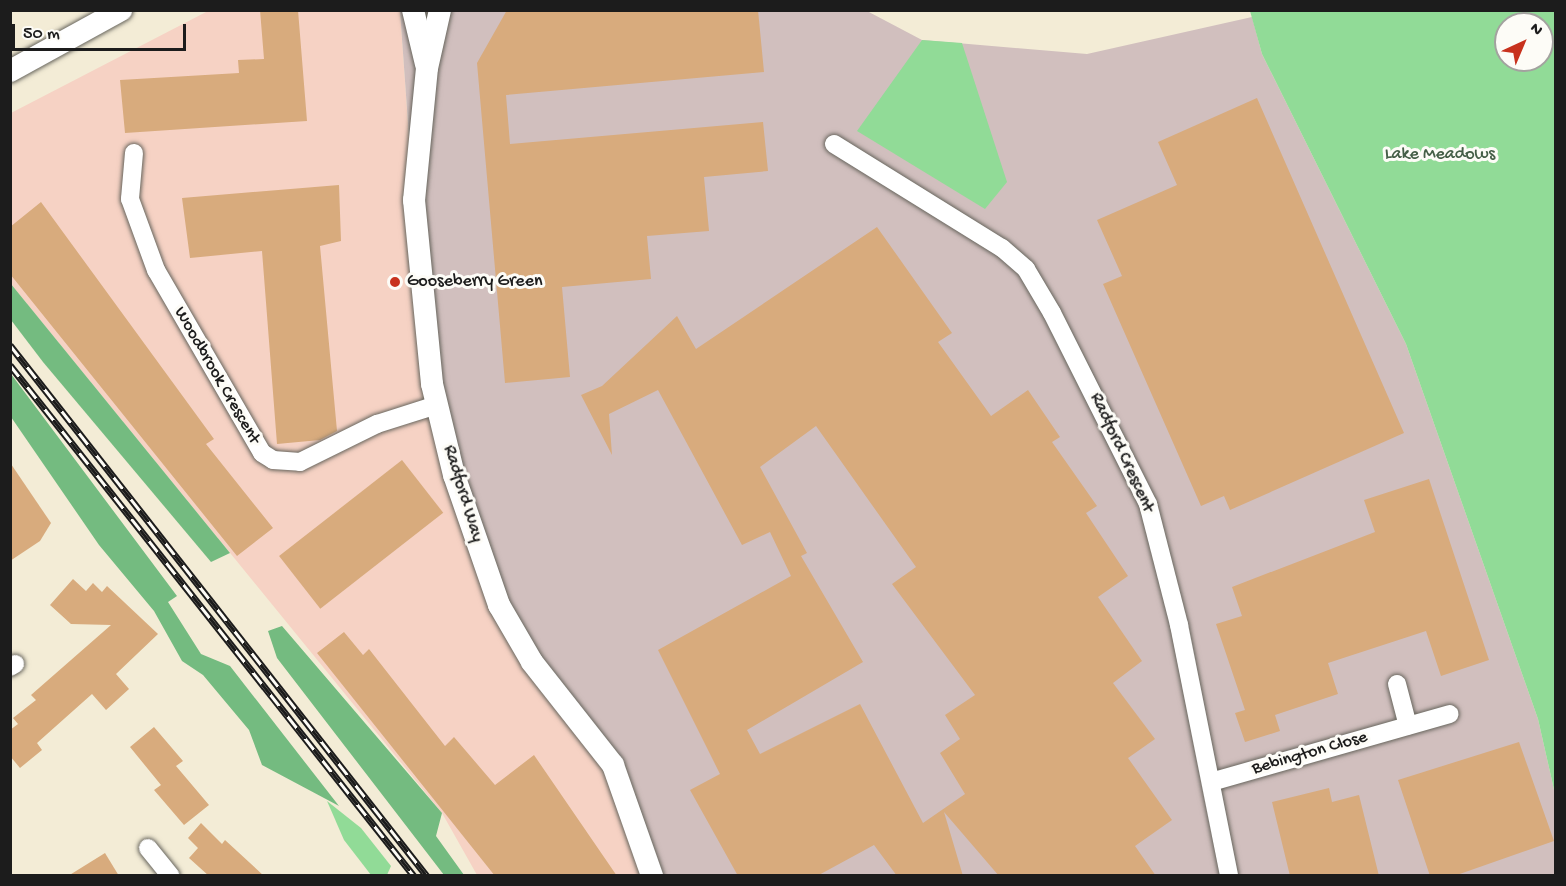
<!DOCTYPE html>
<style>
body{margin:0}
#map{position:relative;width:1566px;height:886px;overflow:hidden;background:#f3ecd6;font-family:"Gochi Hand",sans-serif}
div>[style]{position:absolute}
.built>*{inset:0;background:#f6d2c4}
.industrial>*{inset:0;background:#d1bfbe}
.green>*{inset:0;background:#91db97}
.forest>*{inset:0;background:#74bb80}
.building>*{inset:0;background:#d8ab7d;transform-origin:0 0}
.roads{filter:drop-shadow(0 0 2px #67655d) drop-shadow(0 0 2px #67655d)}
.minor>*{height:18px;margin:-9px;padding:0 9px;transform-origin:9px;border-radius:9px;background:#fff}
.tertiary>*{height:22px;margin:-11px;padding:0 11px;transform-origin:11px;border-radius:11px;background:#fff}
.rail>*{height:7px;margin-top:-3.5px;transform-origin:0;background:repeating-linear-gradient(90deg,#fdfcf7 0 14px,#1c1c1c 0 28px);box-sizing:border-box;border-block:2px solid #1c1c1c}
.dots>*{width:16px;height:16px;translate:-50% -50%;box-sizing:border-box;border:3px solid #fdfcf7;border-radius:50%}
span{translate:-50% -50%;white-space:nowrap;text-align:center;line-height:1.15;-webkit-text-stroke:6px #fdfcf7;paint-order:stroke}
.park-label{font-size:18px;color:#455f47}
.poi-label{font-size:18px;color:#1c1c1c}
.left{translate:0 -50%;text-align:left}
.street-label{font-size:18px;color:#1c1c1c}
.frame{position:absolute;inset:0;border:12px solid #1c1c1c;pointer-events:none}
.north{position:absolute;left:1494px;top:12px;width:60px;height:60px;box-sizing:border-box;background:#fdfcf7;border:2px solid #a3a29f;border-radius:50%;rotate:44deg;font-size:16px;font-weight:700;line-height:24px;text-align:center;color:#1c1c1c}
.north::after{content:'';display:block;margin:auto;width:21px;height:27px;background:#c8321e;clip-path:polygon(50% 0,100% 100%,50% 72%,0 100%)}
.scale{position:absolute;left:12px;top:24px;width:174px;height:27px;box-sizing:border-box;border:3px solid #1c1c1c;border-top:0;padding-left:8px;font-size:18px;line-height:21px;white-space:nowrap;color:#1c1c1c;-webkit-text-stroke:4px #fdfcf7;paint-order:stroke}
</style>
<div id="map">
<div class="built">
<div style="clip-path:polygon(208px 11px,400px 11px,416px 236px,652px 875px,477px 875px,442px 813px,11px 284px,11px 113px)"></div>
</div>
<div class="industrial">
<div style="clip-path:polygon(400px 11px,867px 11px,922px 40px,1087px 54px,1252px 17px,1262px 54px,1406px 344px,1538px 719px,1555px 794px,1555px 875px,652px 875px,634px 817px,539px 671px,463px 502px,416px 235px)"></div>
</div>
<div class="green">
<div style="clip-path:polygon(evenodd,1250px 11px,1555px 11px,1555px 794px,1538px 719px,1406px 344px,1262px 54px,1250px 11px,1506px 24px,1542px 24px,1542px 60px,1506px 60px,1506px 24px)"></div>
<div style="clip-path:polygon(922px 40px,962px 43px,1007px 182px,985px 209px,857px 131px)"></div>
<div style="clip-path:polygon(327px 801px,361px 828px,391px 866px,387px 875px,371px 875px,344px 840px)"></div>
</div>
<div class="forest">
<div style="clip-path:polygon(10px 284px,11px 284px,230px 553px,211px 562px,43px 362px,11px 320px)"></div>
<div style="clip-path:polygon(11px 374px,177px 596px,168px 602px,201px 654px,230px 666px,339px 806px,262px 765px,249px 730px,203px 675px,182px 661px,154px 611px,99px 545px,11px 417px)"></div>
<div style="clip-path:polygon(282px 626px,442px 813px,436px 836px,464px 875px,444px 875px,277px 658px,268px 631px)"></div>
</div>
<div class="building">
<div style="clip-path:polygon(260px 10px,298px 10px,307px 121px,125px 133px,120px 80px,239px 73px,238px 60px,264px 59px)"></div>
<div style="clip-path:polygon(507px 10px,758px 10px,764px 72px,506px 95px,510px 144px,763px 122px,768px 171px,704px 177px,709px 231px,647px 236px,651px 279px,562px 287px,570px 377px,505px 383px,477px 63px)"></div>
<div style="clip-path:polygon(1257px 98px,1404px 433px,1230px 510px,1224px 496px,1201px 506px,1103px 284px,1122px 276px,1097px 220px,1177px 185px,1158px 142px)"></div>
<div style="clip-path:polygon(339px 185px,341px 241px,320px 246px,337px 431px,320px 440px,277px 444px,262px 251px,190px 258px,182px 198px)"></div>
<div style="clip-path:polygon(41px 202px,214px 439px,206px 444px,273px 528px,237px 556px,10px 274px,10px 227px)"></div>
<div style="clip-path:polygon(evenodd,877px 227px,952px 333px,938px 342px,991px 416px,1028px 390px,1060px 437px,1052px 442px,1097px 506px,1086px 513px,1128px 576px,1098px 597px,1142px 661px,1113px 683px,1155px 739px,1128px 758px,1172px 820px,1135px 846px,1156px 876px,999px 876px,944px 812px,963px 876px,897px 876px,874px 845px,817px 876px,738px 876px,690px 790px,720px 774px,658px 650px,791px 576px,770px 532px,742px 545px,658px 390px,609px 414px,612px 455px,581px 395px,602px 386px,677px 316px,696px 349px,877px 227px,816px 426px,916px 567px,892px 584px,975px 695px,945px 715px,960px 739px,940px 753px,965px 794px,923px 823px,860px 704px,760px 754px,747px 730px,863px 662px,801px 556px,807px 553px,760px 467px,816px 426px)"></div>
<div style="left:402px;top:460px;width:67px;height:156px;rotate:52deg"></div>
<div style="clip-path:polygon(11px 464px,51px 523px,40px 541px,10px 561px)"></div>
<div style="clip-path:polygon(1429px 479px,1489px 660px,1441px 676px,1426px 631px,1328px 663px,1338px 694px,1275px 715px,1280px 731px,1245px 742px,1235px 713px,1245px 710px,1216px 624px,1242px 616px,1232px 587px,1375px 532px,1364px 500px)"></div>
<div style="clip-path:polygon(73px 579px,86px 591px,93px 583px,102px 592px,107px 586px,158px 634px,116px 674px,129px 689px,106px 710px,92px 694px,37px 743px,42px 750px,20px 768px,10px 756px,10px 730px,18px 724px,13px 718px,36px 700px,31px 695px,111px 625px,71px 624px,50px 605px)"></div>
<div style="clip-path:polygon(344px 632px,363px 655px,369px 649px,445px 746px,454px 737px,495px 785px,534px 755px,617px 876px,495px 876px,317px 653px)"></div>
<div style="clip-path:polygon(154px 727px,183px 761px,176px 766px,209px 805px,184px 825px,154px 790px,161px 785px,130px 747px)"></div>
<div style="clip-path:polygon(1519px 742px,1554px 841px,1454px 876px,1430px 876px,1398px 780px)"></div>
<div style="clip-path:polygon(1329px 788px,1332px 802px,1359px 795px,1379px 876px,1290px 876px,1272px 802px)"></div>
<div style="clip-path:polygon(201px 823px,222px 844px,225px 840px,264px 876px,209px 876px,189px 858px,198px 848px,188px 838px)"></div>
<div style="clip-path:polygon(105px 853px,119px 876px,68px 876px)"></div>
</div>
<div class="roads">
<div class="minor">
<div style="left:834px;top:144px;width:198px;rotate:31.8deg"></div>
<div style="left:1002px;top:248px;width:32px;rotate:41deg"></div>
<div style="left:1026px;top:269px;width:51px;rotate:59.4deg"></div>
<div style="left:1052px;top:313px;width:214px;rotate:63.3deg"></div>
<div style="left:1148px;top:504px;width:125px;rotate:75.6deg"></div>
<div style="left:1179px;top:625px;width:256px;rotate:78.7deg"></div>
<div style="left:134px;top:153px;width:46px;rotate:95deg"></div>
<div style="left:130px;top:199px;width:76px;rotate:69.9deg"></div>
<div style="left:156px;top:270px;width:211px;rotate:59.9deg"></div>
<div style="left:262px;top:453px;width:13px;rotate:32deg"></div>
<div style="left:273px;top:460px;width:27px;rotate:4deg"></div>
<div style="left:300px;top:462px;width:86px;rotate:-26.3deg"></div>
<div style="left:377px;top:424px;width:63px;rotate:-17.6deg"></div>
<div style="left:10px;top:667px;width:6px;rotate:-31deg"></div>
<div style="left:1397px;top:684px;width:43px;rotate:75.3deg"></div>
<div style="left:1211px;top:782px;width:248px;rotate:-15.9deg"></div>
<div style="left:148px;top:848px;width:36px;rotate:51deg"></div>
</div>
<div class="tertiary">
<div style="left:413px;top:10px;width:56px;rotate:76.5deg"></div>
<div style="left:440px;top:10px;width:59px;rotate:102.6deg"></div>
<div style="left:427px;top:68px;width:133px;rotate:95.6deg"></div>
<div style="left:414px;top:200px;width:185px;rotate:84.4deg"></div>
<div style="left:432px;top:384px;width:94px;rotate:76.4deg"></div>
<div style="left:454px;top:475px;width:138px;rotate:70.9deg"></div>
<div style="left:499px;top:605px;width:66px;rotate:59.9deg"></div>
<div style="left:532px;top:662px;width:131px;rotate:51.8deg"></div>
<div style="left:613px;top:765px;width:118px;rotate:70.6deg"></div>
<div style="left:10px;top:71px;width:127px;rotate:-28.8deg"></div>
</div>
</div>
<div class="rail">
<div style="left:10px;top:345px;width:675px;rotate:51.86deg"></div>
<div style="left:10px;top:365px;width:651px;rotate:51.67deg"></div>
</div>
<div class="dots">
<div style="left:395px;top:282px;background:#c8321e"></div>
</div>
<div class="park-label">
<span style="left:1440px;top:155px">Lake Meadows</span>
</div>
<div class="poi-label">
<span class="left" style="left:407px;top:282px">Gooseberry Green</span>
</div>
<div class="street-label">
<span style="left:216px;top:376px;rotate:60deg">Woodbrook Crescent</span>
<span style="left:1121px;top:453px;rotate:65deg">Radford Crescent</span>
<span style="left:462px;top:494px;rotate:73deg">Radford Way</span>
<span style="left:1310px;top:754px;rotate:-16deg">Bebington Close</span>
</div>
<div class="frame"></div>
<div class="north">N</div>
<div class="scale">50 m</div>
</div>
